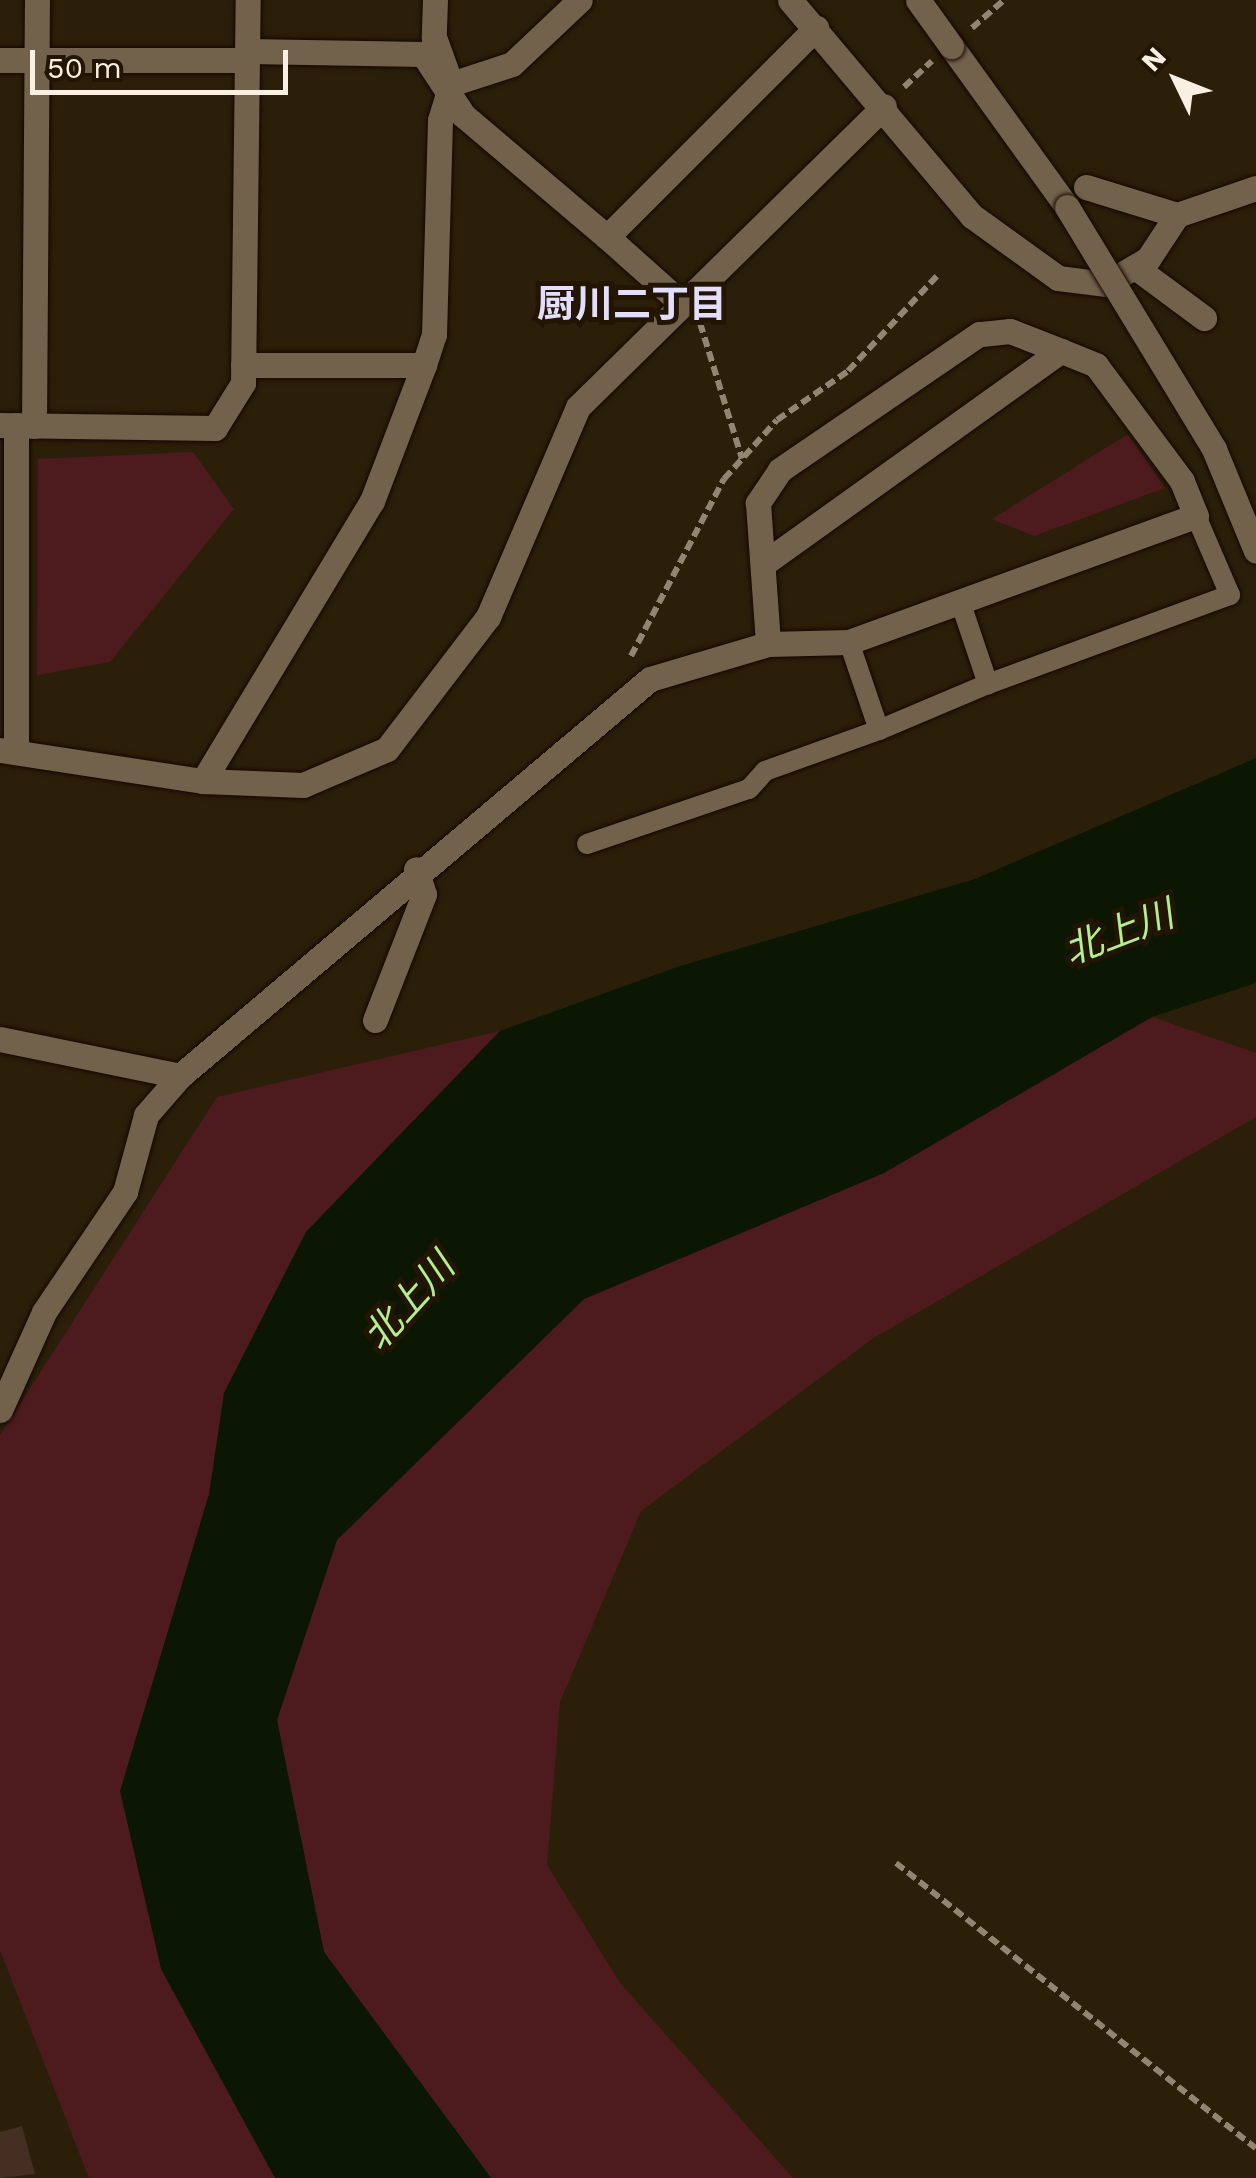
<!DOCTYPE html>
<meta charset="utf-8">
<style>
body{margin:0}
#map{position:relative;width:1256px;height:2178px;overflow:hidden;background:#2c1f0a;font-family:"Work Sans","Noto Sans JP",sans-serif}
div>[style]{position:absolute}
.green>*{inset:0;background:#4d1b1e}
.water>*{inset:0;background:#0b1703}
.building>*{inset:0;background:#452f23}
.path>*{height:6px;margin-top:-3px;transform-origin:0;background:repeating-linear-gradient(90deg,#918674 0 10px,transparent 0 15px)}
.roads{filter:drop-shadow(0 0 2px #140800) drop-shadow(0 0 2px #140800)}
.service>*{height:20px;margin:-10px;padding:0 10px;transform-origin:10px;border-radius:10px;background:#72624c}
.minor>*{height:25px;margin:-12.5px;padding:0 12.5px;transform-origin:12.5px;border-radius:12.5px;background:#72624c}
.tertiary>*{height:25px;margin:-12.5px;padding:0 12.5px;transform-origin:12.5px;border-radius:12.5px;background:#72624c}
.bridges{filter:drop-shadow(0 0 2px #140800) drop-shadow(0 0 2px #140800)}
.tertiary-bridge>*{height:25px;margin:-12.5px;padding:0 12.5px;transform-origin:12.5px;border-radius:12.5px;background:#72624c}
span{translate:-50% -50%;white-space:nowrap;text-align:center;line-height:1.15;-webkit-text-stroke:10px #221503;paint-order:stroke}
.neighbourhood-label{font-size:38px;color:#e3defb;font-weight:700}
.water-label{font-size:38px;color:#b4ef8d;font-style:italic}
.north{position:absolute;left:1126px;top:30px;width:100px;height:100px;-webkit-text-stroke:8px #221503;paint-order:stroke;rotate:313deg;font-size:28px;font-weight:700;line-height:40px;text-align:center;color:#f9f0e3}
.north::after{content:'';display:block;margin:auto;width:35px;height:45px;background:#f9f0e3;clip-path:polygon(50% 0,100% 100%,50% 72%,0 100%)}
.scale{position:absolute;left:30px;top:50px;width:258px;height:45px;box-sizing:border-box;border:5px solid #f9f0e3;border-top:0;padding-left:12px;font-size:30px;line-height:35px;white-space:nowrap;color:#f9f0e3;-webkit-text-stroke:8px #221503;paint-order:stroke}
</style>
<div id="map">
<div class="green">
<div style="clip-path:polygon(1128px 434px,1165px 488px,1034px 536px,992px 519px)"></div>
<div style="clip-path:polygon(193px 452px,234px 509px,110px 662px,37px 675px,38px 459px)"></div>
<div style="clip-path:polygon(1152px 1017px,1256px 1053px,1256px 1117px,872px 1339px,641px 1511px,560px 1702px,547px 1865px,620px 1983px,793px 2178px,491px 2178px,324px 1952px,277px 1720px,337px 1540px,584px 1299px,884px 1173px)"></div>
<div style="clip-path:polygon(500px 1031px,306px 1232px,224px 1393px,161px 1969px,275px 2178px,89px 2178px,0 1950px,0 1435px,217px 1097px)"></div>
</div>
<div class="water">
<div style="clip-path:polygon(1256px 758px,1256px 983px,1152px 1017px,884px 1173px,584px 1299px,337px 1540px,277px 1720px,324px 1952px,491px 2178px,275px 2178px,161px 1969px,120px 1791px,209px 1494px,224px 1393px,306px 1232px,500px 1031px,677px 967px,975px 879px)"></div>
</div>
<div class="building">
<div style="clip-path:polygon(22px 2126px,35px 2174px,0 2178px,0 2132px)"></div>
</div>
<div class="path">
<div style="left:972px;top:28px;width:43px;rotate:-41.2deg"></div>
<div style="left:904px;top:87px;width:38px;rotate:-43deg"></div>
<div style="left:700px;top:323px;width:142px;rotate:72.8deg"></div>
<div style="left:631px;top:656px;width:200px;rotate:-62.3deg"></div>
<div style="left:724px;top:479px;width:79px;rotate:-48.1deg"></div>
<div style="left:777px;top:420px;width:86px;rotate:-34.6deg"></div>
<div style="left:848px;top:371px;width:130px;rotate:-46.9deg"></div>
<div style="left:896px;top:1863px;width:459px;rotate:38.4deg"></div>
</div>
<div class="roads">
<div class="service">
<div style="left:960px;top:601px;width:88px;rotate:71.4deg"></div>
<div style="left:988px;top:684px;width:258px;rotate:-20.2deg"></div>
<div style="left:1230px;top:595px;width:86px;rotate:-113.3deg"></div>
<div style="left:849px;top:642px;width:93px;rotate:71.2deg"></div>
<div style="left:879px;top:730px;width:118px;rotate:-22.9deg"></div>
<div style="left:587px;top:844px;width:171px;rotate:-18.8deg"></div>
<div style="left:749px;top:789px;width:24px;rotate:-48deg"></div>
<div style="left:765px;top:771px;width:121px;rotate:-19.8deg"></div>
</div>
<div class="minor">
<div style="left:435px;top:0;width:37px;rotate:92deg"></div>
<div style="left:434px;top:37px;width:50px;rotate:70.1deg"></div>
<div style="left:451px;top:84px;width:64px;rotate:-18.2deg"></div>
<div style="left:512px;top:64px;width:93px;rotate:-43.3deg"></div>
<div style="left:790px;top:0;width:282px;rotate:49.9deg"></div>
<div style="left:972px;top:216px;width:106px;rotate:35.8deg"></div>
<div style="left:1058px;top:278px;width:47px;rotate:7.3deg"></div>
<div style="left:1105px;top:284px;width:50px;rotate:-30.2deg"></div>
<div style="left:1148px;top:259px;width:53px;rotate:-56.6deg"></div>
<div style="left:247px;top:51px;width:176px;rotate:1deg"></div>
<div style="left:423px;top:54px;width:73px;rotate:56.7deg"></div>
<div style="left:463px;top:115px;width:189px;rotate:40.3deg"></div>
<div style="left:607px;top:237px;width:296px;rotate:-45deg"></div>
<div style="left:0;top:60px;width:247px"></div>
<div style="left:1086px;top:187px;width:95px;rotate:17.1deg"></div>
<div style="left:1177px;top:215px;width:83px;rotate:-18.9deg"></div>
<div style="left:607px;top:237px;width:99px;rotate:41.7deg"></div>
<div style="left:1135px;top:267px;width:86px;rotate:36.5deg"></div>
<div style="left:243px;top:365px;width:181px"></div>
<div style="left:424px;top:365px;width:32px;rotate:-72deg"></div>
<div style="left:434px;top:335px;width:215px;rotate:-88.4deg"></div>
<div style="left:440px;top:120px;width:38px;rotate:-73deg"></div>
<div style="left:0;top:425px;width:215px;rotate:0.8deg"></div>
<div style="left:215px;top:428px;width:53px;rotate:-58.1deg"></div>
<div style="left:243px;top:383px;width:383px;rotate:-89.3deg"></div>
<div style="left:34px;top:426px;width:426px;rotate:-89.6deg"></div>
<div style="left:763px;top:564px;width:366px;rotate:-35.6deg"></div>
<div style="left:1061px;top:351px;width:55px;rotate:-158.6deg"></div>
<div style="left:1010px;top:331px;width:31px;rotate:174deg"></div>
<div style="left:979px;top:334px;width:241px;rotate:145.7deg"></div>
<div style="left:780px;top:470px;width:40px;rotate:124deg"></div>
<div style="left:758px;top:503px;width:141px;rotate:85.9deg"></div>
<div style="left:0;top:750px;width:205px;rotate:8.7deg"></div>
<div style="left:203px;top:781px;width:100px;rotate:2.3deg"></div>
<div style="left:303px;top:785px;width:91px;rotate:-23.2deg"></div>
<div style="left:387px;top:749px;width:166px;rotate:-52.6deg"></div>
<div style="left:488px;top:617px;width:228px;rotate:-66.8deg"></div>
<div style="left:578px;top:407px;width:429px;rotate:-44.5deg"></div>
<div style="left:16px;top:752px;width:327px;rotate:-90deg"></div>
<div style="left:203px;top:781px;width:327px;rotate:-58.9deg"></div>
<div style="left:372px;top:501px;width:146px;rotate:-69.1deg"></div>
<div style="left:375px;top:1020px;width:135px;rotate:-68.7deg"></div>
<div style="left:424px;top:894px;width:26px;rotate:-108deg"></div>
<div style="left:0;top:1039px;width:184px;rotate:11.6deg"></div>
<div style="left:180px;top:1076px;width:615px;rotate:-40.19deg"></div>
<div style="left:650px;top:679px;width:123px;rotate:-16.5deg"></div>
<div style="left:768px;top:644px;width:81px;rotate:-1.4deg"></div>
<div style="left:849px;top:642px;width:369px;rotate:-20deg"></div>
<div style="left:1196px;top:516px;width:38px;rotate:-112deg"></div>
<div style="left:1182px;top:481px;width:144px;rotate:-126.6deg"></div>
<div style="left:1096px;top:365px;width:38px;rotate:-158deg"></div>
<div style="left:0;top:1410px;width:107px;rotate:-65.8deg"></div>
<div style="left:44px;top:1312px;width:145px;rotate:-56deg"></div>
<div style="left:125px;top:1192px;width:80px;rotate:-74.7deg"></div>
<div style="left:146px;top:1115px;width:52px;rotate:-48.9deg"></div>
</div>
<div class="tertiary">
<div style="left:951px;top:46px;width:198px;rotate:54.2deg"></div>
</div>
</div>
<div class="bridges">
<div class="tertiary-bridge">
<div style="left:918px;top:0;width:57px;rotate:54.3deg"></div>
<div style="left:1067px;top:207px;width:283px;rotate:58.7deg"></div>
<div style="left:1214px;top:449px;width:110px;rotate:67.6deg"></div>
</div>
</div>
<div class="neighbourhood-label">
<span style="left:632px;top:305px">厨川二丁目</span>
</div>
<div class="water-label">
<span style="left:1119px;top:933px;rotate:-21deg">北上川</span>
<span style="left:409px;top:1302px;rotate:-48deg">北上川</span>
</div>
<div class="north">N</div>
<div class="scale">50 m</div>
</div>
